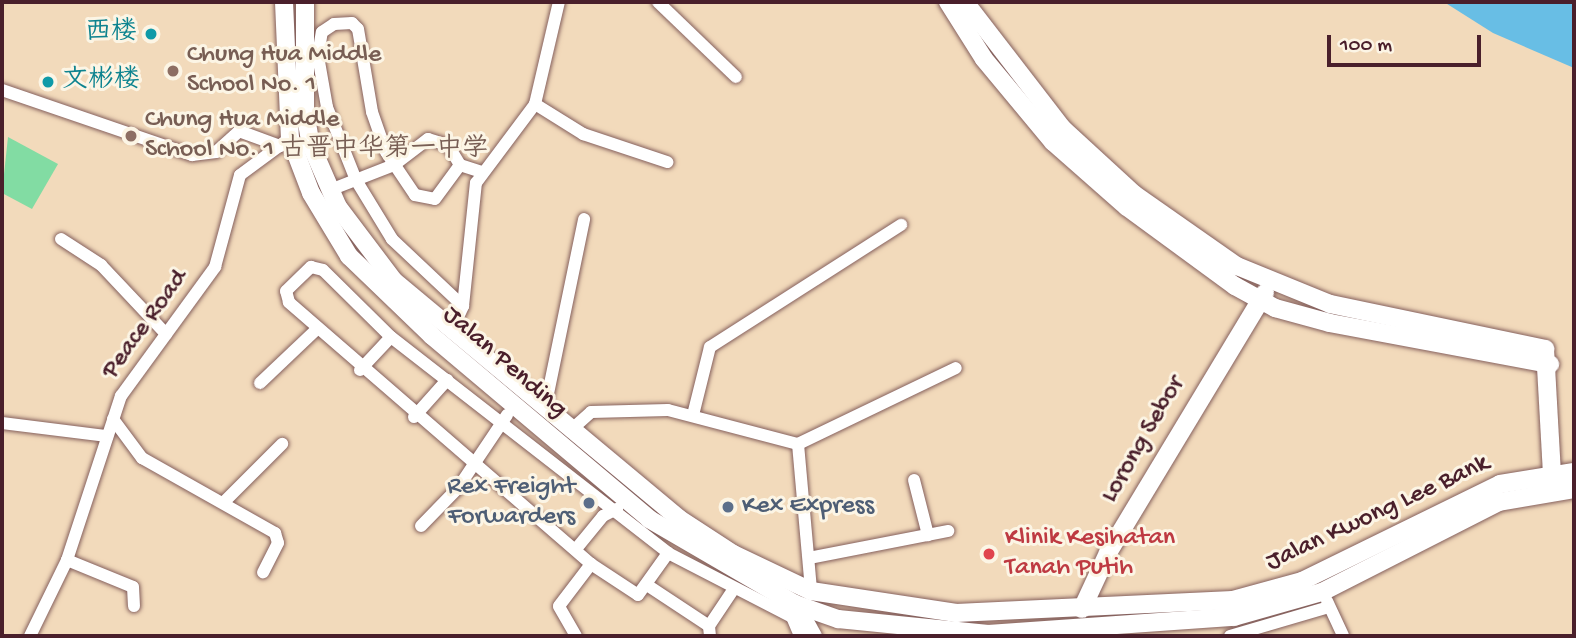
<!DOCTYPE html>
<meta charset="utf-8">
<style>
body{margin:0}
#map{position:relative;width:1576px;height:638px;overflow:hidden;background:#f2dabb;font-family:"Gochi Hand","LXGW WenKai TC",sans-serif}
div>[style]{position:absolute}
.green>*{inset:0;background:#82dca3}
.water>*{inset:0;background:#68bee5}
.roads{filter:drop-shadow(0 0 2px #85605d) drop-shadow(0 0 2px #85605d)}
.street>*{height:12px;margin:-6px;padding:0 6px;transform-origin:6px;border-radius:6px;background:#fff}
.secondary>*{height:18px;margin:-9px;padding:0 9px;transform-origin:9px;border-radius:9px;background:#fff}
.dots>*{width:19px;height:19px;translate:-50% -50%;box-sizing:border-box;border:4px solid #fcf5e5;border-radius:50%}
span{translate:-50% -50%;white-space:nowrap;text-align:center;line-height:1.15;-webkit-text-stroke:6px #fcf5e5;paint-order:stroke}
.culture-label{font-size:26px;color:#0d838f}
.right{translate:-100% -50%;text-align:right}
.left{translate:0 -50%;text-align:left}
.education-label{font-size:26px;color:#785e54}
.street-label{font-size:26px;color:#4a1f2b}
.service-label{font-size:26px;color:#4e5e75}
.health-label{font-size:26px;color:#be3a42}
.frame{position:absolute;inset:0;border:4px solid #4a1f2b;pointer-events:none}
.scale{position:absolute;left:1327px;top:35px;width:154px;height:32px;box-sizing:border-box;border:4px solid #4a1f2b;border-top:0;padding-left:9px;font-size:21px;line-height:24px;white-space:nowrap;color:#4a1f2b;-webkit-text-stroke:5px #fcf5e5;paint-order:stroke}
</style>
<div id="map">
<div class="green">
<div style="clip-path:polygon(8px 137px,58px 164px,32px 209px,2px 193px)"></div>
</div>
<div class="water">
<div style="clip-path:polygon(1444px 2px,1574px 2px,1574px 68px,1493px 33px)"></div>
</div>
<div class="roads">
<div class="street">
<div style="left:658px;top:2px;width:108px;rotate:43.9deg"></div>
<div style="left:2px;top:90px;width:201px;rotate:18.9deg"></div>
<div style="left:192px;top:155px;width:24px;rotate:-7deg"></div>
<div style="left:216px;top:152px;width:31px;rotate:-42deg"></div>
<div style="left:239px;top:131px;width:44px;rotate:20.1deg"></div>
<div style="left:535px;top:104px;width:57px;rotate:32deg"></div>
<div style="left:583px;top:134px;width:89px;rotate:18.4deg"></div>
<div style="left:330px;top:190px;width:69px;rotate:-21.3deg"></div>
<div style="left:394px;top:165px;width:43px;rotate:-37.4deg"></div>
<div style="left:428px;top:139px;width:21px;rotate:17deg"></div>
<div style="left:448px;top:145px;width:23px;rotate:59deg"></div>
<div style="left:61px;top:239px;width:48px;rotate:33deg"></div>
<div style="left:101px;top:265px;width:95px;rotate:46.7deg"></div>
<div style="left:463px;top:306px;width:98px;rotate:-136.7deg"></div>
<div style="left:392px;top:239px;width:69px;rotate:-121.4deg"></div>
<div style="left:356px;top:180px;width:79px;rotate:-111.7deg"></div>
<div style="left:327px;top:107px;width:52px;rotate:-100deg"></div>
<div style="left:318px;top:56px;width:24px;rotate:-81deg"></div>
<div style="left:322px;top:32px;width:14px;rotate:-34deg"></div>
<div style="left:334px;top:24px;width:18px;rotate:-3deg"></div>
<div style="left:352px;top:23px;width:8px;rotate:45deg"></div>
<div style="left:358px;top:29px;width:84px;rotate:80.4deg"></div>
<div style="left:372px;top:112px;width:42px;rotate:70.7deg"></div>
<div style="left:386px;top:152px;width:52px;rotate:56deg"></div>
<div style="left:415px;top:195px;width:20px;rotate:11deg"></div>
<div style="left:435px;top:199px;width:42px;rotate:-53.7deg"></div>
<div style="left:460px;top:165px;width:22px;rotate:18deg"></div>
<div style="left:451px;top:332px;width:29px;rotate:-65deg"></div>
<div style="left:463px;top:306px;width:124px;rotate:-84deg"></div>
<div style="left:476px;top:183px;width:99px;rotate:-53.2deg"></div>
<div style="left:535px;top:104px;width:105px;rotate:-76.8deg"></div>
<div style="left:360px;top:370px;width:45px;rotate:-46.8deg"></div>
<div style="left:260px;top:383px;width:79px;rotate:-43.5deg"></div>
<div style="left:545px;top:408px;width:193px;rotate:-78.3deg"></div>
<div style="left:693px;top:415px;width:70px;rotate:-76deg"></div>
<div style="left:710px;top:347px;width:227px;rotate:-32.6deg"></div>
<div style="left:414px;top:417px;width:50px;rotate:-48.3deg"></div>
<div style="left:113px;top:419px;width:49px;rotate:53.4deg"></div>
<div style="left:142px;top:458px;width:153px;rotate:29.4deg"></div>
<div style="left:275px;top:533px;width:10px;rotate:73deg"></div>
<div style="left:278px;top:543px;width:33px;rotate:117deg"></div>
<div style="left:2px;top:423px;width:106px;rotate:7.1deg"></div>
<div style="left:571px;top:430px;width:27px;rotate:-42deg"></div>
<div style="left:591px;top:412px;width:77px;rotate:-1.5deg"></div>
<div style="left:668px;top:410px;width:134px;rotate:14.7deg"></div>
<div style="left:798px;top:444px;width:175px;rotate:-25.7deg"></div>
<div style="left:798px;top:444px;width:148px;rotate:84.9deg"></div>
<div style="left:914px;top:480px;width:57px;rotate:75.7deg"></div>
<div style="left:225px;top:501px;width:81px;rotate:-45deg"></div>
<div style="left:421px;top:526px;width:53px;rotate:-45.8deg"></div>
<div style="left:458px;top:488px;width:88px;rotate:-56.1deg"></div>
<div style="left:576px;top:549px;width:43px;rotate:-50.7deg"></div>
<div style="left:603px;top:516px;width:16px;rotate:-27deg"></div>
<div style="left:809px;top:558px;width:142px;rotate:-11deg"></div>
<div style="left:67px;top:560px;width:71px;rotate:22.2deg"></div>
<div style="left:133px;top:587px;width:19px;rotate:87deg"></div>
<div style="left:591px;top:564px;width:56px;rotate:33.4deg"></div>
<div style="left:638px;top:595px;width:52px;rotate:-54.5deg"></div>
<div style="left:647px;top:585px;width:74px;rotate:33.5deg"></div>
<div style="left:1327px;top:601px;width:38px;rotate:65deg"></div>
<div style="left:30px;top:636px;width:85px;rotate:-64deg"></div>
<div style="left:67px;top:560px;width:173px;rotate:-71.8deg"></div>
<div style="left:121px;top:396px;width:160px;rotate:-53.9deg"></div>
<div style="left:215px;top:267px;width:95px;rotate:-74.8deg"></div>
<div style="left:240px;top:175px;width:62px;rotate:-36.5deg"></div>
<div style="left:576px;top:636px;width:34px;rotate:-120deg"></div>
<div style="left:559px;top:606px;width:53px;rotate:-52.7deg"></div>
<div style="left:591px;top:564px;width:400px;rotate:-139.1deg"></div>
<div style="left:289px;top:302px;width:11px;rotate:-105deg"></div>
<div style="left:286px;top:291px;width:35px;rotate:-44deg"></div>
<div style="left:311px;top:267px;width:12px;rotate:14deg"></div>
<div style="left:323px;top:270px;width:95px;rotate:44.6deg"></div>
<div style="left:391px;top:337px;width:351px;rotate:37.9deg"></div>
<div style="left:668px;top:553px;width:140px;rotate:27.3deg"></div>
<div style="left:792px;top:617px;width:21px;rotate:67deg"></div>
<div style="left:710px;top:636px;width:10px;rotate:-96deg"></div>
<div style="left:709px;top:626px;width:43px;rotate:-56.3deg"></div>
<div style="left:1230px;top:636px;width:103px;rotate:-16.3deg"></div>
</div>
<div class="secondary">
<div style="left:284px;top:2px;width:136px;rotate:87.5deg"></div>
<div style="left:290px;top:138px;width:59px;rotate:69.1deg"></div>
<div style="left:311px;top:193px;width:74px;rotate:58.9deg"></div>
<div style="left:349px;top:256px;width:115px;rotate:43.9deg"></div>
<div style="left:432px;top:336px;width:284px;rotate:40.1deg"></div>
<div style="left:649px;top:519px;width:169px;rotate:30.2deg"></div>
<div style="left:795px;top:604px;width:46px;rotate:19.2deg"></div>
<div style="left:838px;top:619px;width:151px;rotate:5.7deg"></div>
<div style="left:988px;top:634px;width:247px;rotate:-4deg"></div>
<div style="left:1234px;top:617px;width:91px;rotate:-15.9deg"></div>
<div style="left:1322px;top:592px;width:199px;rotate:-27deg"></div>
<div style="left:1499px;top:502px;width:76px;rotate:-9.8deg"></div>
<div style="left:305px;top:2px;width:110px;rotate:90deg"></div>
<div style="left:305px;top:112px;width:34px;rotate:80deg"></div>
<div style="left:311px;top:145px;width:68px;rotate:66.5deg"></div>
<div style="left:338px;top:207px;width:93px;rotate:52.9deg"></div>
<div style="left:394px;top:281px;width:370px;rotate:39.8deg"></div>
<div style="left:678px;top:518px;width:66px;rotate:33.2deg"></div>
<div style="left:733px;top:554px;width:86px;rotate:25.4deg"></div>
<div style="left:811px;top:591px;width:147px;rotate:8.6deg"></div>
<div style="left:956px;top:613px;width:277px;rotate:-2.7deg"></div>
<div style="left:1233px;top:600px;width:72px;rotate:-15.4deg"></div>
<div style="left:1302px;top:581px;width:220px;rotate:-26.1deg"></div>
<div style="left:1500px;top:484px;width:75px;rotate:-9.2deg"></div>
<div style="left:948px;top:2px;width:67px;rotate:57.7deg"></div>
<div style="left:984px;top:59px;width:108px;rotate:50.3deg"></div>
<div style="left:1053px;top:142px;width:98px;rotate:41.3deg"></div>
<div style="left:1127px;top:207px;width:134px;rotate:36.2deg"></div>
<div style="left:1235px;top:286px;width:46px;rotate:28.8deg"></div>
<div style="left:1275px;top:308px;width:57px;rotate:15.3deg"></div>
<div style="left:1330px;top:323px;width:224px;rotate:10.6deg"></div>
<div style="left:965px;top:2px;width:159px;rotate:52.4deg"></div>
<div style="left:1062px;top:128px;width:98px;rotate:42.5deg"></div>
<div style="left:1134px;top:194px;width:126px;rotate:35deg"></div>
<div style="left:1237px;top:266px;width:100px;rotate:22.2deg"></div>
<div style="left:1330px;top:304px;width:220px;rotate:11.8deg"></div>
<div style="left:1545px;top:349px;width:126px;rotate:86.8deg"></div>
<div style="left:795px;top:604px;width:37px;rotate:61deg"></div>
<div style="left:1082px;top:609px;width:62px;rotate:-65.1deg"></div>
<div style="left:1108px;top:553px;width:304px;rotate:-58.9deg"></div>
</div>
</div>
<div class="dots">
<div style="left:151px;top:34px;background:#0f9aa8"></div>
<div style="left:173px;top:71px;background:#8d6e63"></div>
<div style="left:48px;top:82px;background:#0f9aa8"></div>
<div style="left:131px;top:136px;background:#8d6e63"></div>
<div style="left:589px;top:503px;background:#5c6f8a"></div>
<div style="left:728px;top:507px;background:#5c6f8a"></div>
<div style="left:989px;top:554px;background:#e0444e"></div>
</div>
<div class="culture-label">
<span class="right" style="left:137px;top:34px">西楼</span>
<span class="left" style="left:62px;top:82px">文彬楼</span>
</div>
<div class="education-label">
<span class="left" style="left:187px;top:71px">Chung Hua Middle<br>School No. 1</span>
<span class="left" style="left:145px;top:136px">Chung Hua Middle<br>School No. 1 古晋中华第一中学</span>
</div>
<div class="street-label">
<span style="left:146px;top:325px;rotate:-54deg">Peace Road</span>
<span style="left:504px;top:363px;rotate:41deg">Jalan Pending</span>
<span style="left:1144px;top:440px;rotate:-60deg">Lorong Sebor</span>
<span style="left:1378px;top:514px;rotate:-25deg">Jalan Kwong Lee Bank</span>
</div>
<div class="service-label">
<span class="right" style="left:575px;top:503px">Rex Freight<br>Forwarders</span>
<span class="left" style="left:742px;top:507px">Kex Express</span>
</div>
<div class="health-label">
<span class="left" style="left:1005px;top:554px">Klinik Kesihatan<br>Tanah Putih</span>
</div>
<div class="frame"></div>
<div class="scale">100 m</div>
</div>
